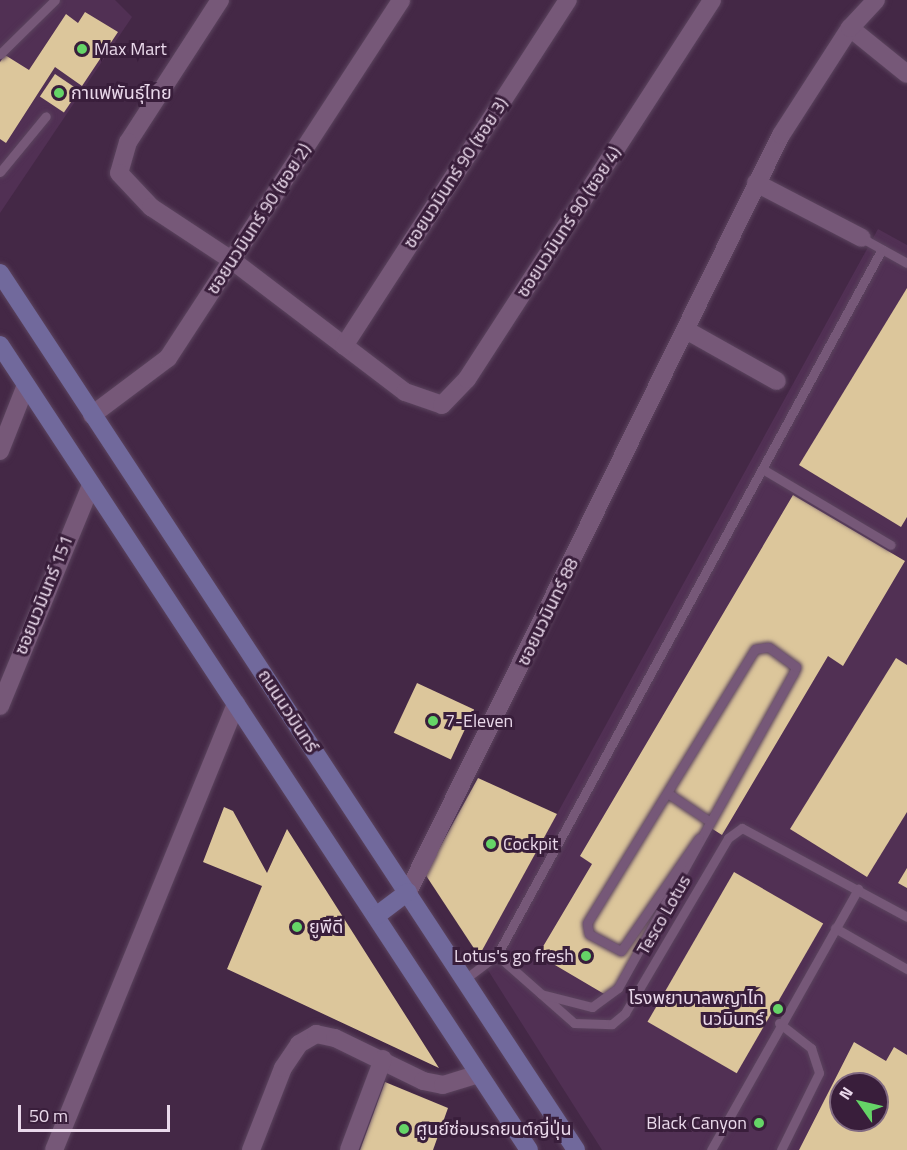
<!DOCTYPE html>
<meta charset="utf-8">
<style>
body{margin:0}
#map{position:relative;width:907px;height:1150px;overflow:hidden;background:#442846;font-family:"Titillium Web","Noto Sans Thai",sans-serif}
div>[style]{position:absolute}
.built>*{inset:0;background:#513054}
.building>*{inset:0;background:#dcc69b;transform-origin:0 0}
.roads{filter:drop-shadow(0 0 2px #5b445e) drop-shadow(0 0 2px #5b445e)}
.lane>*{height:9px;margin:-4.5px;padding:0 4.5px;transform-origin:4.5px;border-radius:4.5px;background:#765878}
.street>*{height:18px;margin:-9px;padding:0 9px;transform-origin:9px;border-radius:9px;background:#765878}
.secondary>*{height:18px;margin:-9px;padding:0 9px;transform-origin:9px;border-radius:9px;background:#71699c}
.dots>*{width:16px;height:16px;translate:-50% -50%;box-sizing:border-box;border:3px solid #391e3b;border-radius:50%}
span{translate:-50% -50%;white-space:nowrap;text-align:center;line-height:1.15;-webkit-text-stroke:6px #391e3b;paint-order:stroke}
.poi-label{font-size:18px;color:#ead9eb}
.left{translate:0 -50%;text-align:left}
.right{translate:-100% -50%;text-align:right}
.street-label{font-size:18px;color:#ead9eb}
.north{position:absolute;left:829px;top:1072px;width:60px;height:60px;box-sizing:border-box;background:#391e3b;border:2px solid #806981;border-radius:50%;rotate:304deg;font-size:16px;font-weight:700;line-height:24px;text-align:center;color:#ead9eb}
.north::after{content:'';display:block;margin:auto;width:21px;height:27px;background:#65d467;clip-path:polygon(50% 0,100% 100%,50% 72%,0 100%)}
.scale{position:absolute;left:18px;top:1105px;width:152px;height:27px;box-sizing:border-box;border:3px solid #ead9eb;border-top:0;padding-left:8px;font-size:18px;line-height:21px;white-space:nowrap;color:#ead9eb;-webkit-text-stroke:4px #391e3b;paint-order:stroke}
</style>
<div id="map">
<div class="built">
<div style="clip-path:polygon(0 0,115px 0,132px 17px,0 213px)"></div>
<div style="clip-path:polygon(evenodd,878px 229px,907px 245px,907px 1150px,602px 1150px,479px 956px,878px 229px,841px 1084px,877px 1084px,877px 1120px,841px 1120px,841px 1084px)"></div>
</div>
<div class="building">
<div style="clip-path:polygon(85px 12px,118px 32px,82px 86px,55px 67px,6px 143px,0 139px,0 62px,5px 55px,29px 70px,66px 14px,78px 23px)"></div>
<div style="left:55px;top:74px;width:29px;height:27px;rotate:34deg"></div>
<div style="clip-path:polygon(907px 288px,907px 517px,901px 527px,799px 465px)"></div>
<div style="clip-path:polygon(793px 495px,905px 561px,843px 666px,828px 656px,722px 835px,711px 828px,611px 998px,538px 955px,592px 864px,580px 856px)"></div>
<div style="clip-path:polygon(896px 658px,907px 665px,907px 812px,867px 877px,790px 829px)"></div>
<div style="left:417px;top:683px;width:63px;height:55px;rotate:25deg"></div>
<div style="clip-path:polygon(478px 778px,557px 814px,479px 956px,425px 874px)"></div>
<div style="clip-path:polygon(224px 807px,233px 811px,267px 873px,287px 829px,439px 1068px,227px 969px,262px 886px,203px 862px)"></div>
<div style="clip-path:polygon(907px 868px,907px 888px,898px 883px)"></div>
<div style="left:734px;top:872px;width:103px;height:173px;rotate:30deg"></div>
<div style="clip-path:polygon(evenodd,854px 1042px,886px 1061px,894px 1047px,907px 1055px,907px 1150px,799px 1150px,854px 1042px,841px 1084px,877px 1084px,877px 1120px,841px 1120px,841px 1084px)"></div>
<div style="clip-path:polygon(385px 1082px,448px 1108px,433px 1150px,360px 1150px)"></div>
</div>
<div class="roads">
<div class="lane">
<div style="left:0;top:54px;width:77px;rotate:-44.5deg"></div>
<div style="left:0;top:172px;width:72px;rotate:-50.6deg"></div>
<div style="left:862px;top:238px;width:51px;rotate:29.1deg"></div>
<div style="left:764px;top:470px;width:147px;rotate:30.6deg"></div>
<div style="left:669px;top:794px;width:48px;rotate:34deg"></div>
<div style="left:835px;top:928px;width:83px;rotate:29.7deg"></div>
<div style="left:497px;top:955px;width:804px;rotate:-61.4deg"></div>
<div style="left:465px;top:979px;width:40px;rotate:-37deg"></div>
<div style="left:497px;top:955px;width:103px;rotate:41.4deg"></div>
<div style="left:574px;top:1023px;width:38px;rotate:2deg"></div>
<div style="left:612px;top:1024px;width:17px;rotate:-40deg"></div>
<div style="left:625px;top:1013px;width:203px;rotate:-59.5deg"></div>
<div style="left:728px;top:838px;width:17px;rotate:-36deg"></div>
<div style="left:742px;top:828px;width:187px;rotate:28.3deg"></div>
<div style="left:541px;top:994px;width:53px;rotate:14.3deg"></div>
<div style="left:592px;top:1007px;width:32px;rotate:-36deg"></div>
<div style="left:618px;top:988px;width:359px;rotate:-60.9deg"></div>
<div style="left:793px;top:674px;width:8px;rotate:-67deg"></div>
<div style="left:796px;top:667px;width:34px;rotate:-144deg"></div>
<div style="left:768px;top:647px;width:13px;rotate:171deg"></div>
<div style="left:755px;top:649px;width:321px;rotate:121.5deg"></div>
<div style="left:587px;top:923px;width:11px;rotate:80deg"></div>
<div style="left:589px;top:934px;width:36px;rotate:28deg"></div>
<div style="left:621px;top:951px;width:137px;rotate:-55.4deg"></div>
<div style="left:779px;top:1023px;width:41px;rotate:38deg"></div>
<div style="left:811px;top:1048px;width:26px;rotate:72deg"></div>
<div style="left:819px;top:1073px;width:86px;rotate:116.3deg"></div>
<div style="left:711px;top:1150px;width:300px;rotate:-60.6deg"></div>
</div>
<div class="street">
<div style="left:220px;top:0;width:169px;rotate:122.9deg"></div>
<div style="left:128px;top:142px;width:32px;rotate:106deg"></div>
<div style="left:119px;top:173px;width:47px;rotate:46.7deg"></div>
<div style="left:151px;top:207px;width:98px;rotate:33.4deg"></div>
<div style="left:233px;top:261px;width:216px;rotate:37.3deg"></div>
<div style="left:405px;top:392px;width:39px;rotate:19deg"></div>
<div style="left:442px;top:405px;width:36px;rotate:-46deg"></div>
<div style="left:467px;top:379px;width:451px;rotate:-57.1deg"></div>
<div style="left:850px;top:28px;width:73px;rotate:38.9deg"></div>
<div style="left:756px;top:183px;width:119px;rotate:27.4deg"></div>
<div style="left:686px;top:330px;width:104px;rotate:29.3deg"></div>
<div style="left:344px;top:346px;width:412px;rotate:-57.1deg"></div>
<div style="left:92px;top:415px;width:95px;rotate:-36.9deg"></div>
<div style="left:168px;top:358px;width:427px;rotate:-56.9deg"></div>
<div style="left:0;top:451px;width:71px;rotate:-68.5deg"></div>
<div style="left:0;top:706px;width:239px;rotate:-67.6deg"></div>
<div style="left:408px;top:892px;width:844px;rotate:-63.77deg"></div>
<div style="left:781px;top:135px;width:127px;rotate:-57.2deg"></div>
<div style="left:850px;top:28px;width:38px;rotate:-47deg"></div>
<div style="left:54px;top:1150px;width:482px;rotate:-67.8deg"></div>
<div style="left:251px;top:1150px;width:88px;rotate:-68.7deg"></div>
<div style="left:283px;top:1068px;width:29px;rotate:-56deg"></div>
<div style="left:299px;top:1044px;width:20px;rotate:-30deg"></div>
<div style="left:316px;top:1034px;width:19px;rotate:12deg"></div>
<div style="left:335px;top:1038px;width:98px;rotate:26deg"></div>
<div style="left:423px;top:1081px;width:20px;rotate:11deg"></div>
<div style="left:443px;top:1085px;width:37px;rotate:-17deg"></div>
<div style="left:349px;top:1150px;width:97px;rotate:-69.5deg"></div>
</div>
<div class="secondary">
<div style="left:0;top:273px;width:1049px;rotate:56.7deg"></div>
<div style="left:0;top:345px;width:963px;rotate:56.69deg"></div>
<div style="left:376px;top:916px;width:40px;rotate:-37deg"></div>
</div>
</div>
<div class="dots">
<div style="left:82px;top:49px;background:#65d467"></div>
<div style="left:59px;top:93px;background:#65d467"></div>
<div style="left:433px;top:721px;background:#65d467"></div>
<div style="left:491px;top:844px;background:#65d467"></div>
<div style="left:297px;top:927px;background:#65d467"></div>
<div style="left:586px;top:956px;background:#65d467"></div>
<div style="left:778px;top:1009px;background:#65d467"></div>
<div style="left:759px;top:1123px;background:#65d467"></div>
<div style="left:404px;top:1129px;background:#65d467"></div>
</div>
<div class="poi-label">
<span class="left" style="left:94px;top:49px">Max Mart</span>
<span class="left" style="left:71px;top:93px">กาแฟพันธุ์ไทย</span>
<span class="left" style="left:445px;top:721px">7-Eleven</span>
<span class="left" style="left:503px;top:844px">Cockpit</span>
<span class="left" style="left:309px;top:927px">ยูพีดี</span>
<span class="right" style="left:574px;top:956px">Lotus's go fresh</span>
<span class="right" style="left:764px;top:1009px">โรงพยาบาลพญาไท<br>นวมินทร์</span>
<span class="right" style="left:747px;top:1123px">Black Canyon</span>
<span class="left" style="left:416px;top:1129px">ศูนย์ซ่อมรถยนต์ญี่ปุ่น</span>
</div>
<div class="street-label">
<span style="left:456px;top:173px;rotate:-57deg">ซอยนวมินทร์ 90 (ซอย 3)</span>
<span style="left:259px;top:219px;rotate:-57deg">ซอยนวมินทร์ 90 (ซอย 2)</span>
<span style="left:569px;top:222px;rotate:-57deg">ซอยนวมินทร์ 90 (ซอย 4)</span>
<span style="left:44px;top:595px;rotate:-68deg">ซอยนวมินทร์ 151</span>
<span style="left:548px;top:612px;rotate:-64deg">ซอยนวมินทร์ 88</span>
<span style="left:288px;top:711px;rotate:57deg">ถนนนวมินทร์</span>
<span style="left:664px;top:915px;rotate:-60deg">Tesco Lotus</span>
</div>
<div class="north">N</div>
<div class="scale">50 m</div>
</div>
